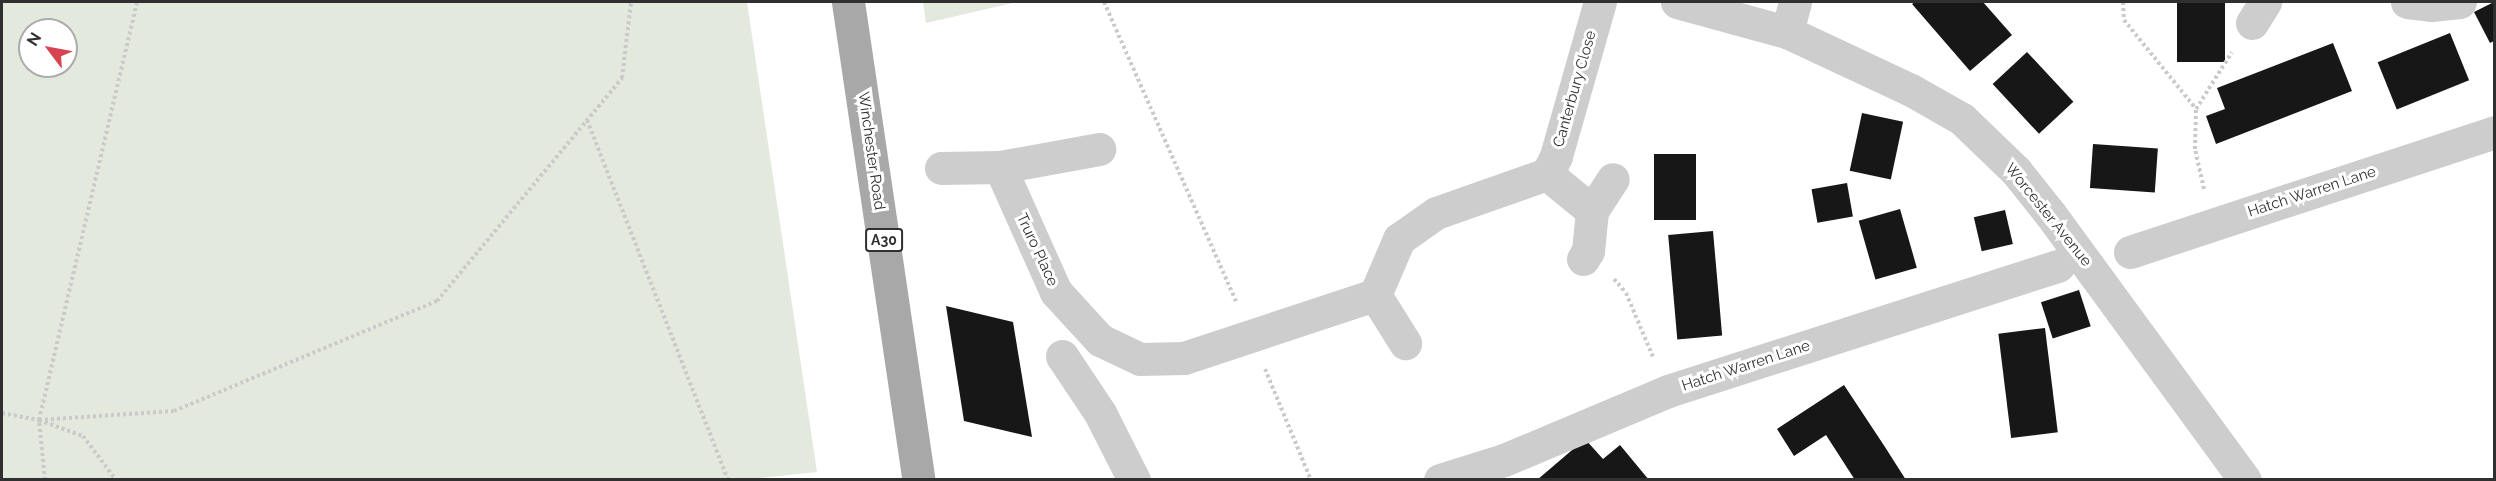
<!DOCTYPE html>
<style>
body{margin:0}
#map{position:relative;width:2496px;height:481px;overflow:hidden;background:#fff;font-family:Raleway,sans-serif}
div>[style]{position:absolute}
.green>*{inset:0;background:#e3e9dd}
.building>*{inset:0;background:#171717;transform-origin:0 0}
.path>*{height:4px;margin-top:-2px;transform-origin:0;background:repeating-linear-gradient(90deg,#cacaca 0 3px,transparent 0 6px)}
.minor>*{height:33px;margin:-16.5px;padding:0 16.5px;transform-origin:16.5px;border-radius:16.5px;background:#cdcdcd}
.major>*{height:33px;margin:-16.5px;padding:0 16.5px;transform-origin:16.5px;border-radius:16.5px;background:#a8a8a8}
span{translate:-50% -50%;white-space:nowrap;text-align:center;line-height:1.15;-webkit-text-stroke:6px #fff;paint-order:stroke}
.shield-label span{padding:2px 4px;background:#fff;border:2px solid;border-radius:4px;-webkit-text-stroke-width:0}
.shield-label{font-size:14px;color:#303030;font-weight:700}
.street-label{font-size:15px;color:#303030}
.frame{position:absolute;inset:0;border:3px solid #303030;pointer-events:none}
.north{position:absolute;left:18px;top:18px;width:60px;height:60px;box-sizing:border-box;background:#fff;border:2px solid #acacac;border-radius:50%;rotate:302deg;font-size:16px;font-weight:700;line-height:24px;text-align:center;color:#303030}
.north::after{content:'';display:block;margin:auto;width:21px;height:27px;background:#d74350;clip-path:polygon(50% 0,100% 100%,50% 72%,0 100%)}
</style>
<div id="map">
<div class="green">
<div style="clip-path:polygon(evenodd,2px 2px,747px 2px,817px 472px,742px 480px,2px 479px,2px 2px,30px 30px,66px 30px,66px 66px,30px 66px,30px 30px)"></div>
<div style="clip-path:polygon(923px 2px,1017px 2px,926px 23px)"></div>
</div>
<div class="building">
<div style="clip-path:polygon(1915px 2px,1983px 2px,2012px 35px,1970px 71px,1912px 4px)"></div>
<div style="left:2177px;top:2px;width:48px;height:60px"></div>
<div style="clip-path:polygon(2494px 2px,2494px 41px,2490px 43px,2474px 12px)"></div>
<div style="left:2450px;top:33px;width:51px;height:78px;rotate:68deg"></div>
<div style="clip-path:polygon(2333px 43px,2352px 91px,2216px 144px,2206px 116px,2225px 109px,2217px 88px)"></div>
<div style="left:2027px;top:52px;width:68px;height:47px;rotate:47deg"></div>
<div style="left:1862px;top:113px;width:42px;height:59px;rotate:12deg"></div>
<div style="left:2093px;top:144px;width:65px;height:44px;rotate:4deg"></div>
<div style="left:1654px;top:154px;width:42px;height:66px"></div>
<div style="left:1847px;top:183px;width:34px;height:36px;rotate:80deg"></div>
<div style="left:1900px;top:209px;width:61px;height:43px;rotate:74deg"></div>
<div style="left:2005px;top:210px;width:35px;height:32px;rotate:77deg"></div>
<div style="left:1713px;top:231px;width:105px;height:45px;rotate:85deg"></div>
<div style="left:2079px;top:290px;width:38px;height:40px;rotate:72deg"></div>
<div style="clip-path:polygon(946px 306px,1013px 322px,1032px 437px,964px 421px)"></div>
<div style="left:2045px;top:328px;width:105px;height:47px;rotate:83deg"></div>
<div style="clip-path:polygon(1844px 385px,1885px 447px,1906px 480px,1855px 480px,1826px 435px,1794px 456px,1777px 429px)"></div>
<div style="clip-path:polygon(1585px 439px,1603px 459px,1620px 445px,1649px 480px,1537px 480px)"></div>
</div>
<div class="path">
<div style="left:1104px;top:2px;width:327px;rotate:66.2deg"></div>
<div style="left:2123px;top:2px;width:18px;rotate:87deg"></div>
<div style="left:2124px;top:20px;width:114px;rotate:51deg"></div>
<div style="left:587px;top:120px;width:387px;rotate:68.6deg"></div>
<div style="left:2204px;top:189px;width:41px;rotate:-102.7deg"></div>
<div style="left:2195px;top:149px;width:40px;rotate:-88.6deg"></div>
<div style="left:2196px;top:109px;width:67px;rotate:-57.7deg"></div>
<div style="left:1614px;top:279px;width:18px;rotate:49deg"></div>
<div style="left:1626px;top:293px;width:69px;rotate:67.1deg"></div>
<div style="left:1265px;top:369px;width:120px;rotate:67.5deg"></div>
<div style="left:2px;top:413px;width:38px;rotate:11deg"></div>
<div style="left:39px;top:420px;width:47px;rotate:20deg"></div>
<div style="left:83px;top:436px;width:55px;rotate:53.1deg"></div>
<div style="left:39px;top:420px;width:135px;rotate:-3.8deg"></div>
<div style="left:174px;top:411px;width:285px;rotate:-22.7deg"></div>
<div style="left:437px;top:301px;width:290px;rotate:-50.3deg"></div>
<div style="left:622px;top:78px;width:77px;rotate:-83.2deg"></div>
<div style="left:45px;top:480px;width:60px;rotate:-95.7deg"></div>
<div style="left:39px;top:420px;width:429px;rotate:-76.8deg"></div>
</div>
<div class="minor">
<div style="left:1677px;top:2px;width:114px;rotate:15.3deg"></div>
<div style="left:1787px;top:32px;width:137px;rotate:25.1deg"></div>
<div style="left:1911px;top:90px;width:59px;rotate:29.6deg"></div>
<div style="left:1962px;top:119px;width:75px;rotate:43.9deg"></div>
<div style="left:2016px;top:171px;width:56px;rotate:51.5deg"></div>
<div style="left:2051px;top:215px;width:328px;rotate:53.8deg"></div>
<div style="left:2407px;top:2px;width:24px;rotate:7deg"></div>
<div style="left:2431px;top:5px;width:29px;rotate:-6deg"></div>
<div style="left:2252px;top:23px;width:25px;rotate:-58deg"></div>
<div style="left:1787px;top:32px;width:31px;rotate:-75deg"></div>
<div style="left:1000px;top:167px;width:137px;rotate:65.9deg"></div>
<div style="left:1056px;top:292px;width:65px;rotate:47.5deg"></div>
<div style="left:1100px;top:340px;width:44px;rotate:25.4deg"></div>
<div style="left:1140px;top:359px;width:44px;rotate:-1.3deg"></div>
<div style="left:1184px;top:358px;width:201px;rotate:-18.3deg"></div>
<div style="left:1375px;top:295px;width:61px;rotate:-66.8deg"></div>
<div style="left:1399px;top:239px;width:45px;rotate:-35.1deg"></div>
<div style="left:1436px;top:213px;width:118px;rotate:-19.4deg"></div>
<div style="left:1547px;top:174px;width:20px;rotate:-63deg"></div>
<div style="left:1556px;top:156px;width:160px;rotate:-74.1deg"></div>
<div style="left:941px;top:168px;width:59px;rotate:-1deg"></div>
<div style="left:1000px;top:167px;width:101px;rotate:-10.3deg"></div>
<div style="left:1547px;top:174px;width:58px;rotate:39.4deg"></div>
<div style="left:2130px;top:252px;width:383px;rotate:-18.2deg"></div>
<div style="left:1583px;top:259px;width:9px;rotate:-58deg"></div>
<div style="left:1588px;top:251px;width:40px;rotate:-84.3deg"></div>
<div style="left:1592px;top:211px;width:38px;rotate:-57deg"></div>
<div style="left:1375px;top:295px;width:57px;rotate:58deg"></div>
<div style="left:1062px;top:356px;width:69px;rotate:56.3deg"></div>
<div style="left:1100px;top:413px;width:75px;rotate:63.1deg"></div>
<div style="left:1440px;top:480px;width:67px;rotate:-17.4deg"></div>
<div style="left:1504px;top:460px;width:178px;rotate:-22.8deg"></div>
<div style="left:1668px;top:391px;width:410px;rotate:-17.8deg"></div>
</div>
<div class="major">
<div style="left:848px;top:2px;width:483px;rotate:81.6deg"></div>
</div>
<div class="shield-label">
<span style="left:884px;top:240px">A30</span>
</div>
<div class="street-label">
<span style="left:1575px;top:89px;rotate:-74deg">Canterbury Close</span>
<span style="left:871px;top:151px;rotate:82deg">Winchester Road</span>
<span style="left:2312px;top:192px;rotate:-18deg">Hatch Warren Lane</span>
<span style="left:2048px;top:215px;rotate:51deg">Worcester Avenue</span>
<span style="left:1037px;top:250px;rotate:65deg">Truro Place</span>
<span style="left:1746px;top:366px;rotate:-18deg">Hatch Warren Lane</span>
</div>
<div class="frame"></div>
<div class="north">N</div>
</div>
